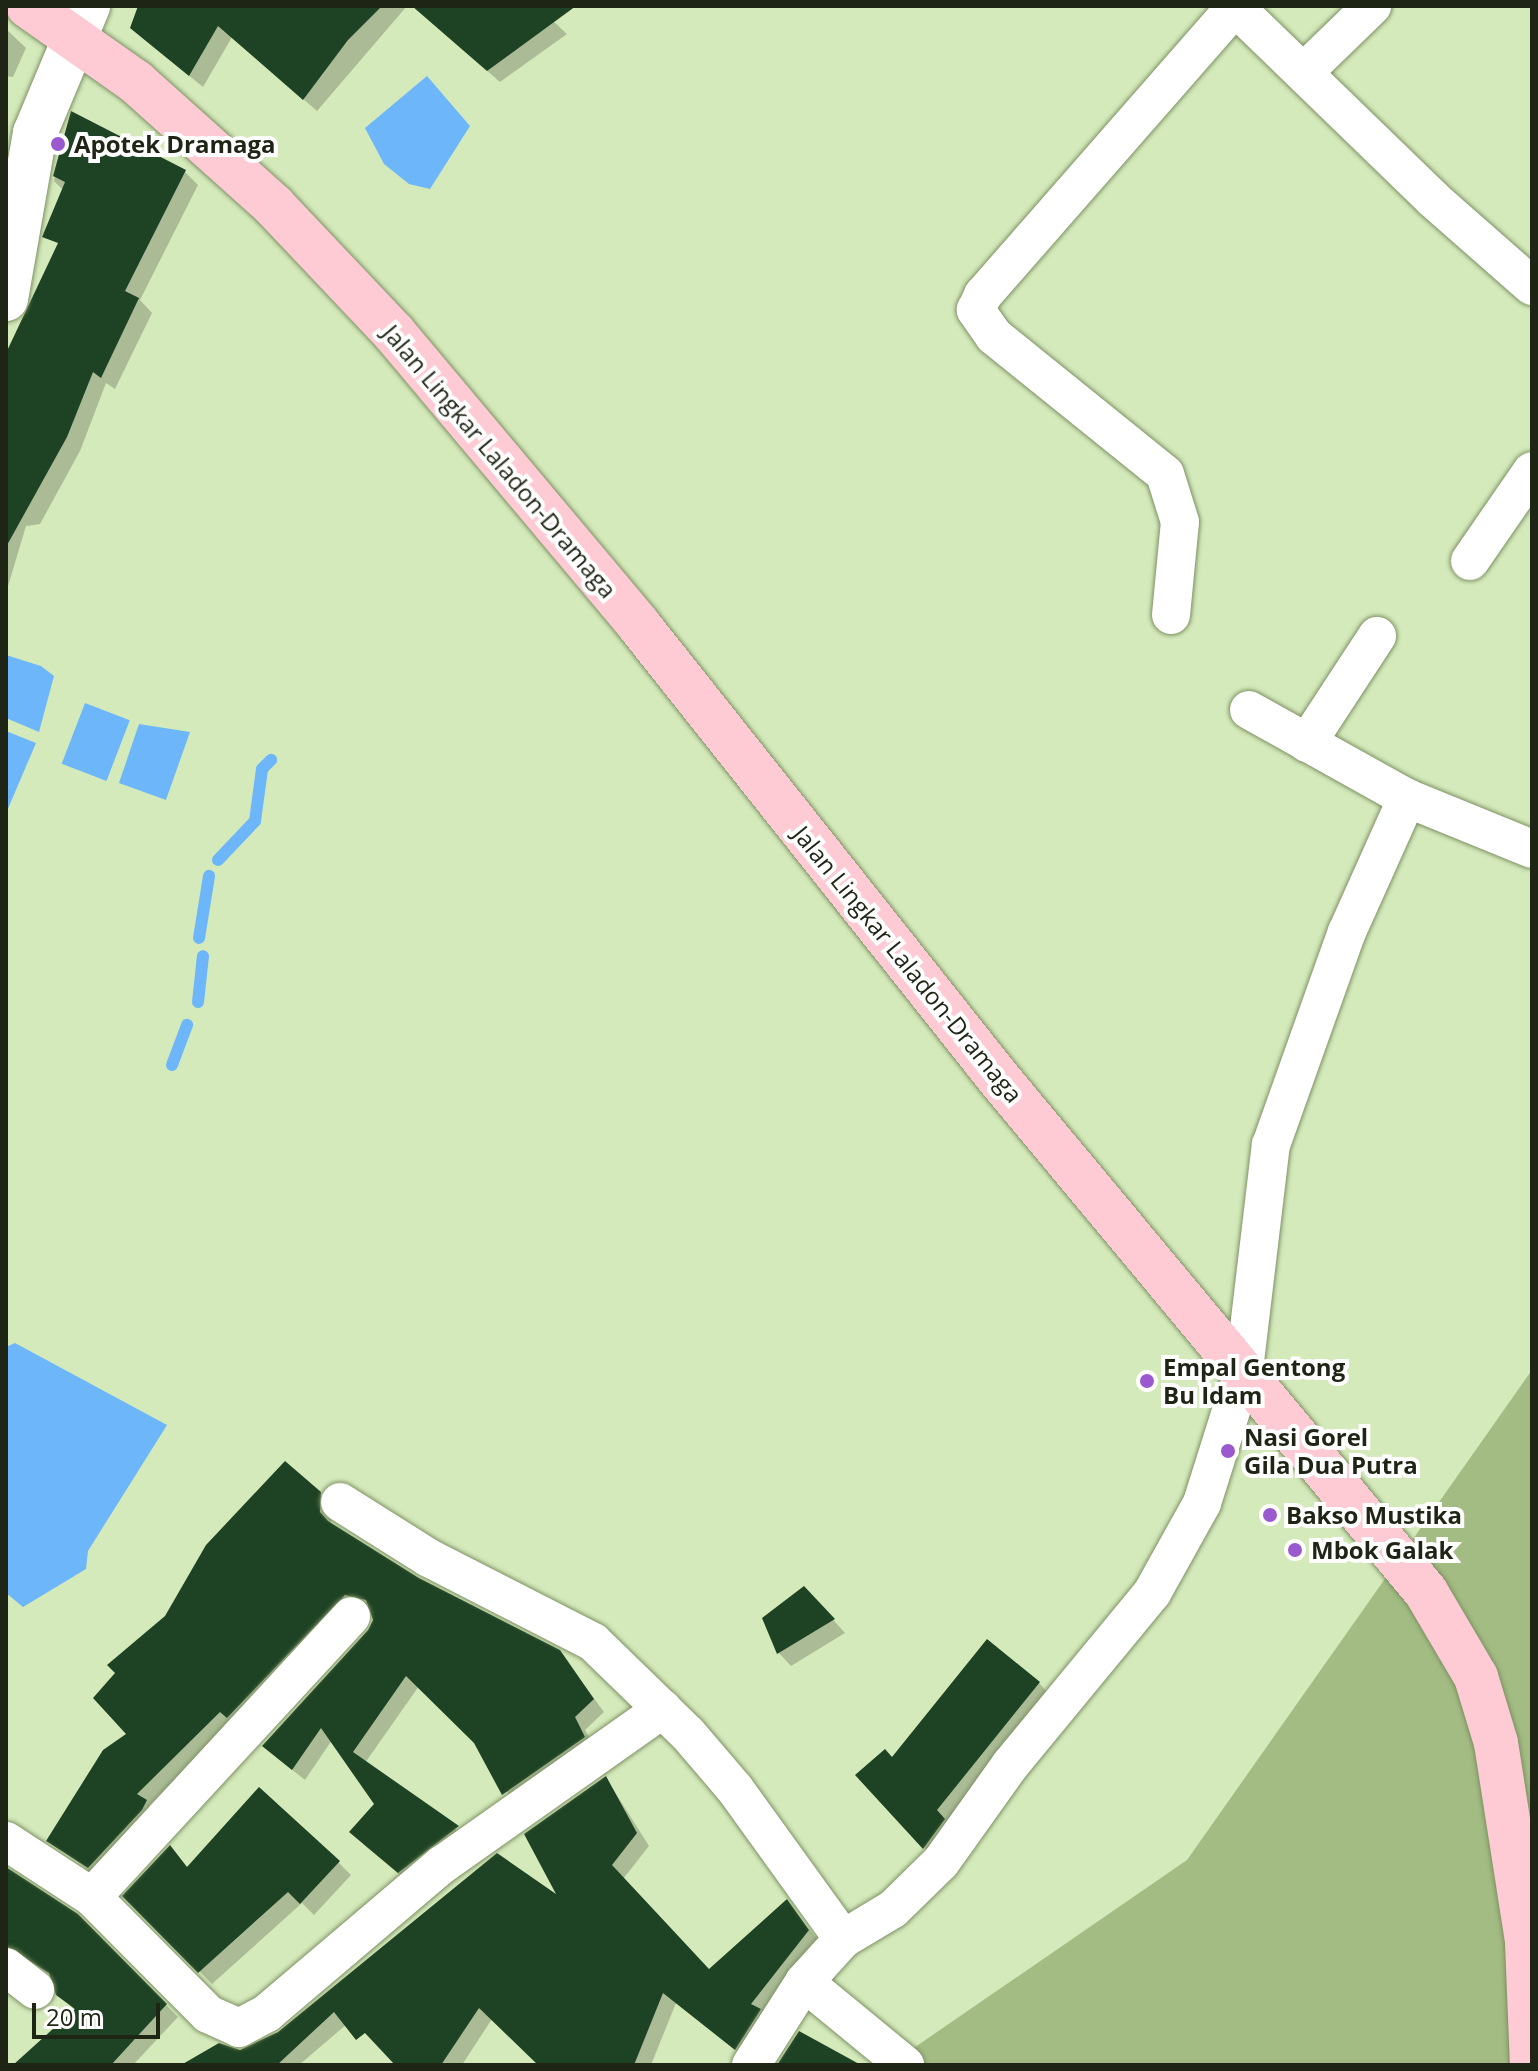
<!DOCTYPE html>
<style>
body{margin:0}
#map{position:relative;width:1538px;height:2071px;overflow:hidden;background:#d5eabb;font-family:"Open Sans",sans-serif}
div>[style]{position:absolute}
.green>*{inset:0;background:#a3bc83}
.water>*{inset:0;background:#6cb6f9;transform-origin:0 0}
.shadow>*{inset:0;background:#0003}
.stream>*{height:12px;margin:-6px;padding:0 6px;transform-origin:6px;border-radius:6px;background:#6cb6f9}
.building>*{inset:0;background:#1e4224}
.roads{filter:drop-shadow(0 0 2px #7d9165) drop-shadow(0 0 2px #7d9165)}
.minor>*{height:38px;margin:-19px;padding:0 19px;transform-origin:19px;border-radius:19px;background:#fff}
.tertiary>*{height:44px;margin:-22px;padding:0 22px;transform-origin:22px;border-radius:22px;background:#fff}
.primary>*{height:44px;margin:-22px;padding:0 22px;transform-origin:22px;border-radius:22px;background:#fecbd4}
.dots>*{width:22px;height:22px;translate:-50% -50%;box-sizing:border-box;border:4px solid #fff;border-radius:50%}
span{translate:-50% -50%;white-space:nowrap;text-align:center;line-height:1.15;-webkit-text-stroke:8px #fff;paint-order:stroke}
.poi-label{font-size:24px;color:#1e2514;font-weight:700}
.left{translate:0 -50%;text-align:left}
.street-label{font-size:24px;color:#1e2514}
.frame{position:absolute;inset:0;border:8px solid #1e2514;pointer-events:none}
.scale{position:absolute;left:32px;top:2003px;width:128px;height:36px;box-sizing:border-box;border:4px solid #1e2514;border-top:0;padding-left:10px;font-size:24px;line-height:28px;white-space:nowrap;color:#1e2514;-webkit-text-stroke:6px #fff;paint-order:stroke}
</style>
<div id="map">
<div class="green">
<div style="clip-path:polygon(1532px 1370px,1532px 2065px,889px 2065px,1187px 1860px)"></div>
</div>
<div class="water">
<div style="clip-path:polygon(427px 76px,470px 126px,430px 189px,409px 184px,384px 164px,365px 128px)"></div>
<div style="clip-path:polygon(6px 655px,41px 666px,54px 676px,39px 732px,6px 718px)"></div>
<div style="left:85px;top:703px;width:48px;height:65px;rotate:21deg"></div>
<div style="clip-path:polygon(139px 724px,190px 732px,166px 800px,119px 783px)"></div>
<div style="clip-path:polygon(6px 731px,36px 743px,7px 811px,6px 811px)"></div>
<div style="clip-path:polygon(15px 1343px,167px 1425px,88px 1551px,86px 1569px,23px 1607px,6px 1593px,6px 1347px)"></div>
</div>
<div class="shadow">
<div style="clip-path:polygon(140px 6px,407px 6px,317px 111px,232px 37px,203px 87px,145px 40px)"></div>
<div style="clip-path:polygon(413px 6px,537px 6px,567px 34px,500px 82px)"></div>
<div style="clip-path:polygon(6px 29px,26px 48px,13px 77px,6px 76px)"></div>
<div style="clip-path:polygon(72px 114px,72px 199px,54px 181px)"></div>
<div style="clip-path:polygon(184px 171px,198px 185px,140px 300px,152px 313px,115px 389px,106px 383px,80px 451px,40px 524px,26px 526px,6px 593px,6px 357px)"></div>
<div style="clip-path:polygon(319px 1494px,332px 1506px,331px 1525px,418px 1579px,559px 1651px,604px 1712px,585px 1730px,596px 1749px,516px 1806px,476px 1742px,419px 1686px,365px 1763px,469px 1839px,411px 1884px,363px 1844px,376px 1804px,332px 1740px,305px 1780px,276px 1757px,369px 1631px,375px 1620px,371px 1609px,358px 1606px,149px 1805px,157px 1813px,101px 1879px,49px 1841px)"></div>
<div style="clip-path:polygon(816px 1601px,845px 1633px,791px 1666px,779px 1653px,764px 1619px)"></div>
<div style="clip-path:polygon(1039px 1683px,1049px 1694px,946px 1822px,954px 1830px,934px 1858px,858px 1775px)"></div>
<div style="clip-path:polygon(606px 1778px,649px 1846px,623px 1879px,710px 1972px,787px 1902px,821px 1944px,748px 2060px,676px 2003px,651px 2065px,544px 2065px,492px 2019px,462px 2065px,398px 2065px,360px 2024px,347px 2024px,299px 2065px,185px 2065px,241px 2052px,562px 1900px)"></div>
<div style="clip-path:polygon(170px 1848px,188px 1868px,338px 1862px,351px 1875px,314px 1915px,302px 1903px,212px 1984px,125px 1896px)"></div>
<div style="clip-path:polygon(6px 1870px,77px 1916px,178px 2017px,133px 2065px,115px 2065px,78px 2032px,76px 2011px,58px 1994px,52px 1977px,24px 1957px,6px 1957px)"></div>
</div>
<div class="stream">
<div style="left:218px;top:860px;width:54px;rotate:-46.5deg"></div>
<div style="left:255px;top:821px;width:52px;rotate:-82.3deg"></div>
<div style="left:262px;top:769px;width:13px;rotate:-45deg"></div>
<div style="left:199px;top:938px;width:63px;rotate:-80.8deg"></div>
<div style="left:198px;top:1002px;width:46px;rotate:-83.8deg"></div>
<div style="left:172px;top:1065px;width:43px;rotate:-69.4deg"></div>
</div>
<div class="building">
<div style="clip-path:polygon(138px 6px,382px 6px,348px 40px,303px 100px,218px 26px,189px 76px,130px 28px)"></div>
<div style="clip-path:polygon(412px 6px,576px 6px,487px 71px)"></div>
<div style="clip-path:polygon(71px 111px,186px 170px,125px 291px,139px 298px,101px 378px,93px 372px,67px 437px,6px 547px,6px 353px,58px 243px,42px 237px,65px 182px,53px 176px)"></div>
<div style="clip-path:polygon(285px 1461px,321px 1492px,320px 1512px,328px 1521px,419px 1578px,560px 1650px,594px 1699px,575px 1717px,585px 1737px,502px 1795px,474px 1743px,406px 1676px,353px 1752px,459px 1826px,398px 1873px,349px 1832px,374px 1804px,321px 1728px,292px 1770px,262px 1746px,368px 1630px,373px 1620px,366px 1600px,345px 1595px,227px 1718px,220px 1712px,137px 1794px,147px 1800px,142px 1810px,88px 1868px,46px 1841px,103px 1750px,126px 1734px,93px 1698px,115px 1673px,107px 1665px,165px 1616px,206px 1545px)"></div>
<div style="clip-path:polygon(804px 1586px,835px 1619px,777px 1654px,762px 1618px)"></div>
<div style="clip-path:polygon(987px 1639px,1040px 1682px,937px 1810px,945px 1819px,923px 1849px,855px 1775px,885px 1749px,892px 1757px)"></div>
<div style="clip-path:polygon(606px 1776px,637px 1833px,612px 1865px,709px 1969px,787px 1899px,809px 1930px,751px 2004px,761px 2009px,735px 2050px,663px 1993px,634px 2065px,538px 2065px,479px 2008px,441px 2065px,395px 2065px,365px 2033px,356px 2040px,334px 2012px,277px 2065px,181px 2065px,219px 2043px,240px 2050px,278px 2032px,497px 1853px,556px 1894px,524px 1834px)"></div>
<div style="clip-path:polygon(259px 1787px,340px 1861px,300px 1904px,288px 1892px,198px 1973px,122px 1896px,170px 1845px,187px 1867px)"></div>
<div style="clip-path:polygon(6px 1867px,78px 1914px,167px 2004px,111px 2065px,13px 2065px,75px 2009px,56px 1995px,49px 1973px,6px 1946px)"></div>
<div style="clip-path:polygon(799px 2031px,861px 2065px,777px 2065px)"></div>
</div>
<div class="roads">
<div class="minor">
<div style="left:1234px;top:6px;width:277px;rotate:44.1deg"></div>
<div style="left:1433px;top:199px;width:132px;rotate:41.3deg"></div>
<div style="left:1304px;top:72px;width:95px;rotate:-44.1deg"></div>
<div style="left:1470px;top:561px;width:109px;rotate:-55.4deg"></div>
<div style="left:1171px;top:615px;width:93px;rotate:-84.5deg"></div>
<div style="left:1180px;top:522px;width:50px;rotate:-107.4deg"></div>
<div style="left:1165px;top:474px;width:220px;rotate:-141.1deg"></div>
<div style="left:994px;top:336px;width:32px;rotate:-125deg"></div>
<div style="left:976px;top:310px;width:17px;rotate:-65deg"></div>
<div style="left:983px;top:295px;width:383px;rotate:-48.8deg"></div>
<div style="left:1249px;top:710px;width:181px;rotate:29.1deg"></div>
<div style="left:1407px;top:798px;width:135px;rotate:22.2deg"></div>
<div style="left:1307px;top:743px;width:128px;rotate:-56.8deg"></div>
<div style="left:340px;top:1502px;width:105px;rotate:32.2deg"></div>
<div style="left:429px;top:1558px;width:184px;rotate:27.1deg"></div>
<div style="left:593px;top:1642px;width:132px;rotate:44.1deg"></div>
<div style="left:688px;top:1734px;width:72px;rotate:49.5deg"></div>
<div style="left:735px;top:1789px;width:185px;rotate:54.2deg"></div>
<div style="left:843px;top:1939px;width:58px;rotate:-31deg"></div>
<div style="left:893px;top:1909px;width:67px;rotate:-44.4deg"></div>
<div style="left:941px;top:1862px;width:120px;rotate:-54.5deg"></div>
<div style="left:1011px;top:1764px;width:222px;rotate:-50.5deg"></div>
<div style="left:1152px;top:1593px;width:103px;rotate:-60.9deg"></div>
<div style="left:1202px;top:1503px;width:139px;rotate:-72.5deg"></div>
<div style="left:1244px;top:1370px;width:227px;rotate:-83.2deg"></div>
<div style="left:1271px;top:1145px;width:226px;rotate:-70.4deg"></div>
<div style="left:1347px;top:932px;width:147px;rotate:-65.9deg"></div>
<div style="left:6px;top:1841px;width:103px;rotate:33.1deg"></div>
<div style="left:92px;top:1897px;width:165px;rotate:45.2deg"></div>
<div style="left:208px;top:2014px;width:34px;rotate:24deg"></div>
<div style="left:239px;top:2028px;width:32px;rotate:-28deg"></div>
<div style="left:267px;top:2013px;width:231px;rotate:-40.3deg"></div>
<div style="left:443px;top:1864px;width:269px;rotate:-35.2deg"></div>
<div style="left:92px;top:1897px;width:382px;rotate:-47.3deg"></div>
<div style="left:843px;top:1939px;width:58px;rotate:132.2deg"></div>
<div style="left:804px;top:1982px;width:131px;rotate:39.4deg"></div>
<div style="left:6px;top:1967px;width:37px;rotate:38deg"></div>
<div style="left:751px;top:2065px;width:98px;rotate:-57.4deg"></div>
</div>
<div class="tertiary">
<div style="left:6px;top:299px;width:169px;rotate:-80.1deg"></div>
<div style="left:35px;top:133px;width:138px;rotate:-67.3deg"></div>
</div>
<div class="primary">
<div style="left:28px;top:6px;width:132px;rotate:35.1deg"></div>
<div style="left:136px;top:82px;width:186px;rotate:41.9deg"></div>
<div style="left:274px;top:206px;width:175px;rotate:46.6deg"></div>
<div style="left:394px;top:333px;width:380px;rotate:50deg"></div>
<div style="left:638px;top:624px;width:582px;rotate:51.56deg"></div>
<div style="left:1000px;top:1080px;width:666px;rotate:50.24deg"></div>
<div style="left:1426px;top:1592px;width:99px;rotate:59.5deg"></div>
<div style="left:1476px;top:1677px;width:69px;rotate:73.1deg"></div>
<div style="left:1496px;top:1743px;width:201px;rotate:81.1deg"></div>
<div style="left:1527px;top:1942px;width:123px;rotate:87.7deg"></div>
</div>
</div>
<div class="dots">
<div style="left:58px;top:144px;background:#9b59cf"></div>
<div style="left:1147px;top:1381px;background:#9b59cf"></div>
<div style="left:1228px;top:1451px;background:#9b59cf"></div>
<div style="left:1270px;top:1515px;background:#9b59cf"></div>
<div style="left:1295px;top:1550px;background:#9b59cf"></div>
</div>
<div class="poi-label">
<span class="left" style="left:74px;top:144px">Apotek Dramaga</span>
<span class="left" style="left:1163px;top:1381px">Empal Gentong<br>Bu Idam</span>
<span class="left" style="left:1244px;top:1451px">Nasi Gorel<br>Gila Dua Putra</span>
<span class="left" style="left:1286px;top:1515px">Bakso Mustika</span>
<span class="left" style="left:1311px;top:1550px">Mbok Galak</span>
</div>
<div class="street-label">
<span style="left:500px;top:461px;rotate:50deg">Jalan Lingkar Laladon-Dramaga</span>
<span style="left:908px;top:964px;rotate:51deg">Jalan Lingkar Laladon-Dramaga</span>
</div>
<div class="frame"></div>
<div class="scale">20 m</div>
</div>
